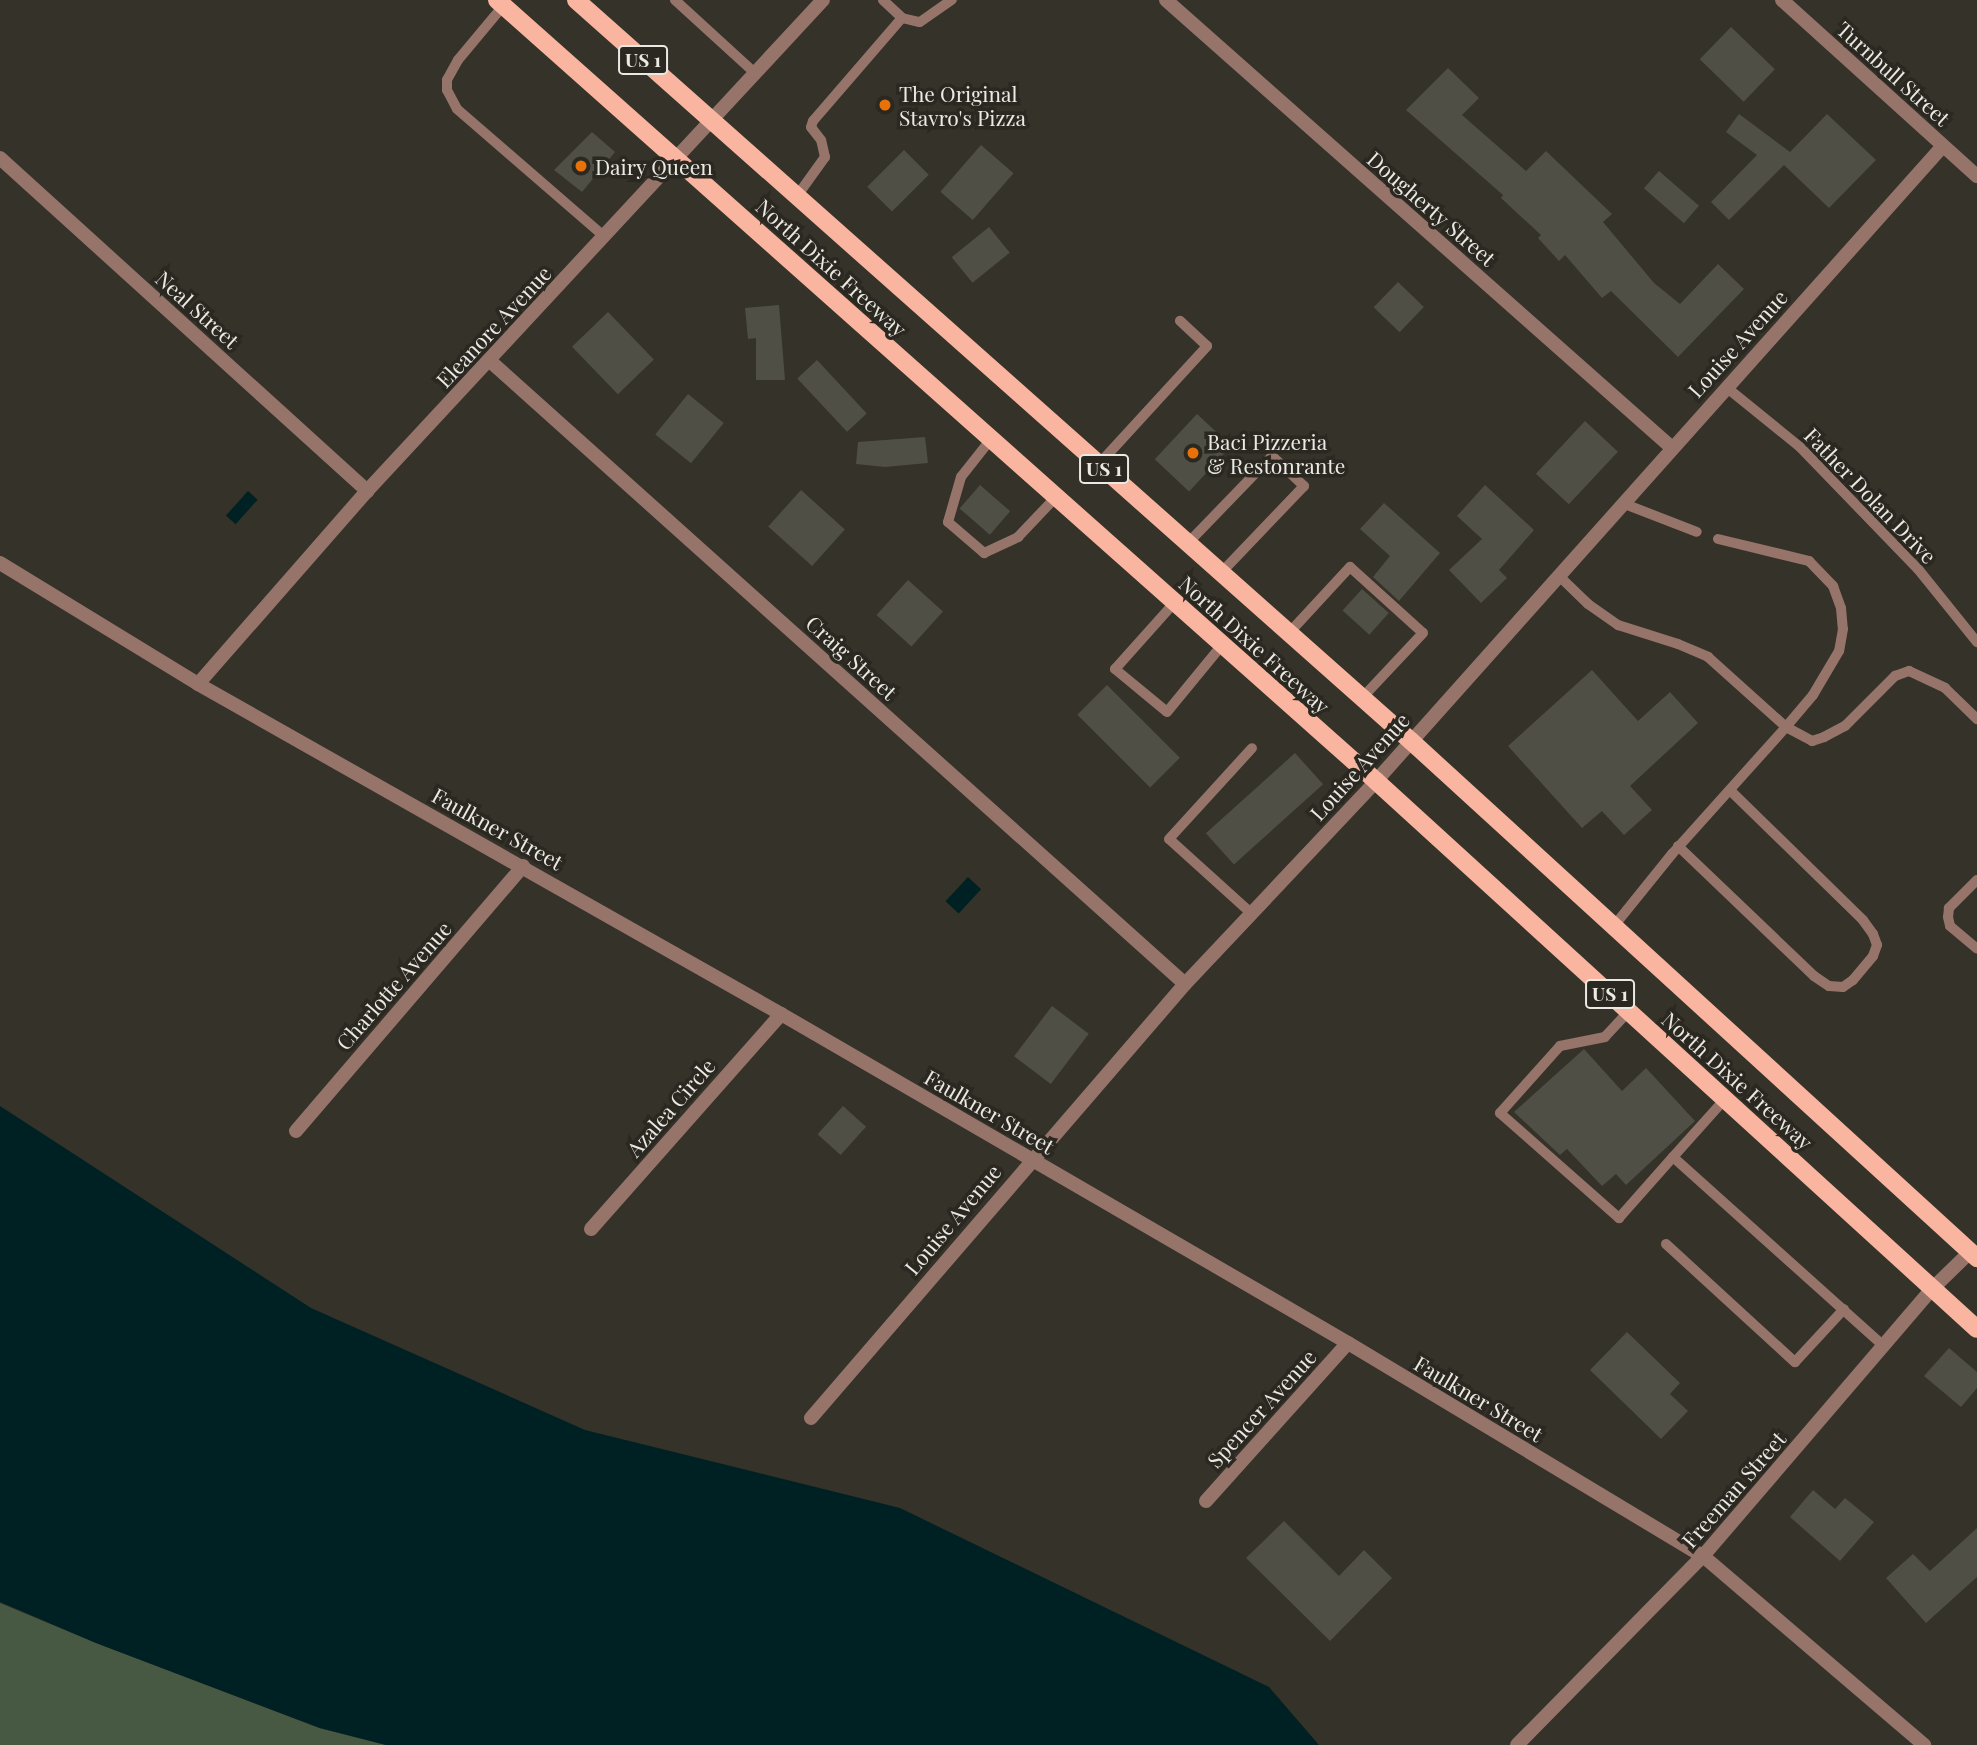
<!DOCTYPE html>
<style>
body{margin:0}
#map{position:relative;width:1977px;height:1745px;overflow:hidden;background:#343229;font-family:"Playfair Display",serif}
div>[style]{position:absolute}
.green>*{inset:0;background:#485943}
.water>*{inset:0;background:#002123;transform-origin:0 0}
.building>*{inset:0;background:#504f45;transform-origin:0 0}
.service>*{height:10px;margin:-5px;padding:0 5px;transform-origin:5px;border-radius:5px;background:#96746a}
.minor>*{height:14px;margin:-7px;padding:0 7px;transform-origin:7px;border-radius:7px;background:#96746a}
.tertiary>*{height:14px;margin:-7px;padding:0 7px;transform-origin:7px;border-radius:7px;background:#96746a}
.primary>*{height:18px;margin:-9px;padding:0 9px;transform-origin:9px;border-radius:9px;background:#f9b59f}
.dots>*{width:19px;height:19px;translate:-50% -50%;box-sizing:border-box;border:4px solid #2a2820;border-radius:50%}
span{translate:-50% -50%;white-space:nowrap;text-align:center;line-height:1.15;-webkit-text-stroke:7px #2a2820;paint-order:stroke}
.shield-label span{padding:2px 5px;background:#2a2820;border:2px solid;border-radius:5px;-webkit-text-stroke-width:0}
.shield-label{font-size:19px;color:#eae9e3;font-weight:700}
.street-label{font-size:21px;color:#eae9e3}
.poi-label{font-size:21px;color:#eae9e3}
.left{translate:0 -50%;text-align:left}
</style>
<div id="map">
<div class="green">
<div style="clip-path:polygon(0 1603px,96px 1643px,319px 1728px,386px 1745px,0 1745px)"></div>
</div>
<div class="water">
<div style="left:248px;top:491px;width:13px;height:33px;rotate:42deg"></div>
<div style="left:968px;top:877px;width:18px;height:33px;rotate:43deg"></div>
<div style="clip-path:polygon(0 1106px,311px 1308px,585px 1430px,900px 1508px,1269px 1687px,1319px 1745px,386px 1745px,320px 1728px,96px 1643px,0 1602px)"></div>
</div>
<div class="building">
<div style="left:1731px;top:27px;width:61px;height:45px;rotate:44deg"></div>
<div style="clip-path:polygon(1448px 68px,1479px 98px,1462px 115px,1526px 171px,1546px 151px,1612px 214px,1603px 222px,1654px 283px,1680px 304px,1718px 264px,1744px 289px,1678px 357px,1611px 291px,1602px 298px,1565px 255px,1559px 261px,1538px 238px,1541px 235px,1501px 198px,1503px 195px,1406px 110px)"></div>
<div style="clip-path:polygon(1739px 114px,1790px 152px,1827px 114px,1876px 160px,1829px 208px,1784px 165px,1729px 220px,1711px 202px,1757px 155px,1726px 132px)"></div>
<div style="clip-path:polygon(592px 132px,615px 152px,582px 192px,554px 170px)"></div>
<div style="left:981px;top:145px;width:43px;height:62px;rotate:41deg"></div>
<div style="left:904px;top:150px;width:35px;height:52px;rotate:45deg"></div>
<div style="left:1659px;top:171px;width:53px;height:23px;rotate:41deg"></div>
<div style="left:989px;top:227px;width:33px;height:48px;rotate:51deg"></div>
<div style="left:1398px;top:282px;width:36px;height:35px;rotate:44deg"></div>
<div style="clip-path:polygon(779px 305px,785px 380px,756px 380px,756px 338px,748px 339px,745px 308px)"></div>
<div style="left:608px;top:312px;width:66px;height:50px;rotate:46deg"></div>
<div style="left:817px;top:360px;width:73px;height:27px;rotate:47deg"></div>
<div style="left:688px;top:394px;width:46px;height:52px;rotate:39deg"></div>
<div style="left:1197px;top:414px;width:47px;height:62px;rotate:43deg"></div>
<div style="left:1585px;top:421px;width:45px;height:72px;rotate:43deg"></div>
<div style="clip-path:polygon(925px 437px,928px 463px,885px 467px,856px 464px,858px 442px)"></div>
<div style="left:980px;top:485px;width:40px;height:31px;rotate:41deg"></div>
<div style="clip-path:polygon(1485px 485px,1534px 530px,1499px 570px,1507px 578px,1481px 603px,1449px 570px,1482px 539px,1457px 516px)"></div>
<div style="left:801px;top:490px;width:59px;height:49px;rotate:42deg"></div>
<div style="clip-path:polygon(1384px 503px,1440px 553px,1399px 601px,1373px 577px,1390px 556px,1360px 529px)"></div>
<div style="left:908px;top:580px;width:47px;height:47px;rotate:42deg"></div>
<div style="left:1362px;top:589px;width:36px;height:29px;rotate:42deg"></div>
<div style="clip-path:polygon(1592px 670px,1638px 721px,1670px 692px,1698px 723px,1630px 786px,1652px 810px,1624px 835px,1602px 811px,1582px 828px,1508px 746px)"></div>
<div style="left:1107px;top:685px;width:103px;height:42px;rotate:45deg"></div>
<div style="left:1295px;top:753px;width:42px;height:120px;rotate:48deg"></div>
<div style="left:1052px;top:1006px;width:46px;height:63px;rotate:37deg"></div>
<div style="clip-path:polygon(1584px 1049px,1622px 1091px,1646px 1068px,1695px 1121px,1626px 1185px,1616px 1174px,1602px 1186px,1567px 1149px,1560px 1155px,1514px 1112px)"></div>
<div style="left:843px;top:1106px;width:31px;height:38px;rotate:42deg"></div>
<div style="clip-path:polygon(1627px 1332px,1680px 1383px,1670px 1394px,1688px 1411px,1661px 1439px,1590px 1370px)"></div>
<div style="clip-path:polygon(1949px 1348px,1977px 1372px,1977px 1388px,1961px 1407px,1924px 1376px)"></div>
<div style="clip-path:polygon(1813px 1490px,1835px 1509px,1845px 1498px,1874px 1522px,1840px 1561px,1790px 1517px)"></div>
<div style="clip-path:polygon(1284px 1521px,1339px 1576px,1364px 1550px,1392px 1578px,1330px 1641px,1246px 1558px)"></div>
<div style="clip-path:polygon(1977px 1528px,1977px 1577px,1926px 1623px,1886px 1578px,1913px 1554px,1930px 1571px)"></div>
</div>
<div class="service">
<div style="left:675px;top:0;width:108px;rotate:42.4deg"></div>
<div style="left:883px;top:0;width:26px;rotate:43deg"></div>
<div style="left:902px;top:18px;width:18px;rotate:13deg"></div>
<div style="left:920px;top:22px;width:39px;rotate:-35deg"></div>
<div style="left:503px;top:6px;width:70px;rotate:129.8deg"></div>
<div style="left:458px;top:60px;width:23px;rotate:119deg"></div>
<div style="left:447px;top:80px;width:10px;rotate:90deg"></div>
<div style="left:447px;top:90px;width:21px;rotate:62deg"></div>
<div style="left:457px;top:109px;width:196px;rotate:40.9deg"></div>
<div style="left:797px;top:196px;width:48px;rotate:-54.3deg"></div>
<div style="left:825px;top:157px;width:17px;rotate:-103deg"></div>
<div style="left:821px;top:140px;width:16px;rotate:-128deg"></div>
<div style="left:811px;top:127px;width:6px;rotate:-72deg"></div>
<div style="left:813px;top:121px;width:136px;rotate:-49.2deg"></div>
<div style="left:1726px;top:387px;width:95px;rotate:39deg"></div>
<div style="left:1800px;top:447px;width:170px;rotate:46deg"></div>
<div style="left:1918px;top:569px;width:94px;rotate:51.1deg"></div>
<div style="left:991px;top:439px;width:48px;rotate:128.3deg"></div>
<div style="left:961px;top:477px;width:47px;rotate:106.1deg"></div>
<div style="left:948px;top:522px;width:48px;rotate:40.7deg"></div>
<div style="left:984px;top:553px;width:38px;rotate:-25deg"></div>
<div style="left:1018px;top:537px;width:55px;rotate:-46.5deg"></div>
<div style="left:1099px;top:464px;width:160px;rotate:-47.5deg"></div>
<div style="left:1207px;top:346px;width:37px;rotate:-137deg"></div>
<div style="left:1622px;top:503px;width:80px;rotate:21.1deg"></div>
<div style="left:1718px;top:539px;width:94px;rotate:13.6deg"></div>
<div style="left:1809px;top:561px;width:35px;rotate:46deg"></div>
<div style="left:1833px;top:586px;width:23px;rotate:70deg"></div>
<div style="left:1841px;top:608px;width:21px;rotate:85deg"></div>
<div style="left:1843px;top:629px;width:22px;rotate:100deg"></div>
<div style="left:1839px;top:651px;width:51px;rotate:120.6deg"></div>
<div style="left:1813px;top:695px;width:42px;rotate:130.2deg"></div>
<div style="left:1786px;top:727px;width:30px;rotate:28deg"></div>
<div style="left:1812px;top:741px;width:13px;rotate:-18deg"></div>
<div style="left:1824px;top:737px;width:24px;rotate:-28deg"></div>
<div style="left:1845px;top:726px;width:71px;rotate:-45deg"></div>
<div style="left:1895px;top:676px;width:15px;rotate:-20deg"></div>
<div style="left:1909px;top:671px;width:40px;rotate:25deg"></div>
<div style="left:1945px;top:688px;width:45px;rotate:44.1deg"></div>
<div style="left:1188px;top:543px;width:121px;rotate:-46deg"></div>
<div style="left:1272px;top:456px;width:44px;rotate:43.2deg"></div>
<div style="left:1304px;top:486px;width:120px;rotate:133.7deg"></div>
<div style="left:1558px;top:575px;width:42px;rotate:44deg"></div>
<div style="left:1588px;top:604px;width:37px;rotate:35deg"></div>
<div style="left:1618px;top:625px;width:63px;rotate:17.6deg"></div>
<div style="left:1678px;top:644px;width:33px;rotate:23deg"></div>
<div style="left:1708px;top:657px;width:105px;rotate:41.9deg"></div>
<div style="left:1786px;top:727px;width:171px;rotate:131.9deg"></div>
<div style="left:1672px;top:854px;width:92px;rotate:128.9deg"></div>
<div style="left:1175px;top:602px;width:90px;rotate:131.8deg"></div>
<div style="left:1115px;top:669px;width:67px;rotate:39.6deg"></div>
<div style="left:1167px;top:712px;width:87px;rotate:-50.6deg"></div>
<div style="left:1289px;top:633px;width:90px;rotate:-47.3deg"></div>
<div style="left:1350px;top:567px;width:98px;rotate:42.1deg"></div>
<div style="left:1423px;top:633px;width:89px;rotate:133.2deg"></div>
<div style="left:1678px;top:846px;width:188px;rotate:43.7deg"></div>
<div style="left:1814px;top:976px;width:18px;rotate:34deg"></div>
<div style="left:1829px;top:986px;width:14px;rotate:4deg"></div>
<div style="left:1843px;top:987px;width:12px;rotate:-35deg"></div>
<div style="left:1853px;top:980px;width:31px;rotate:-50deg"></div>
<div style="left:1873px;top:956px;width:12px;rotate:-70deg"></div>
<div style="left:1877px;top:945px;width:12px;rotate:-110deg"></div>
<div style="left:1873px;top:934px;width:17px;rotate:-126deg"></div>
<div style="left:1863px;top:920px;width:186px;rotate:-135.7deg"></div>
<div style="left:1977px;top:880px;width:40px;rotate:135deg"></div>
<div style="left:1949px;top:908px;width:9px;rotate:96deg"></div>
<div style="left:1948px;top:917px;width:9px;rotate:77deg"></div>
<div style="left:1950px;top:926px;width:35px;rotate:40deg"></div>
<div style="left:1251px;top:913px;width:110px;rotate:-137.9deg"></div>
<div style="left:1169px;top:839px;width:123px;rotate:-47.6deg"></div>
<div style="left:1629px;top:1011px;width:35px;rotate:133deg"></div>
<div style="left:1605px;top:1037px;width:46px;rotate:168.7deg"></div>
<div style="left:1560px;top:1046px;width:90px;rotate:131.8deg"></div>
<div style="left:1500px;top:1113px;width:159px;rotate:41.4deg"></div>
<div style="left:1619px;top:1218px;width:81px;rotate:-48.5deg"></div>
<div style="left:1725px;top:1099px;width:78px;rotate:131.9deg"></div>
<div style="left:1673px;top:1157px;width:283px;rotate:41.9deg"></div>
<div style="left:1666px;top:1244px;width:175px;rotate:42.5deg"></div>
<div style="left:1795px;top:1362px;width:72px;rotate:-47.2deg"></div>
</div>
<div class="minor">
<div style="left:1166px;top:0;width:674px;rotate:41.51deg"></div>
<div style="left:1782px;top:0;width:263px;rotate:42.1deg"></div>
<div style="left:0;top:158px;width:496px;rotate:42.2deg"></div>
<div style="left:490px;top:361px;width:933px;rotate:41.87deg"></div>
<div style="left:198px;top:684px;width:257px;rotate:-48.8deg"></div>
<div style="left:367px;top:491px;width:670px;rotate:-47.12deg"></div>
<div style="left:296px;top:1131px;width:349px;rotate:-49.4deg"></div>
<div style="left:591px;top:1229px;width:287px;rotate:-48.5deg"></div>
<div style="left:811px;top:1418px;width:573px;rotate:-49.25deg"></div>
<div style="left:1185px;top:984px;width:279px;rotate:-46.7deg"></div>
<div style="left:1376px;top:781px;width:851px;rotate:-48.24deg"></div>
<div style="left:1206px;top:1501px;width:212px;rotate:-48.1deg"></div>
<div style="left:1517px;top:1745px;width:265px;rotate:-45.5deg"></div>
<div style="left:1703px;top:1556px;width:353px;rotate:-49.4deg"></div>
<div style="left:1933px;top:1288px;width:52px;rotate:-44.2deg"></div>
</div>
<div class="tertiary">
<div style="left:0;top:563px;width:232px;rotate:31.4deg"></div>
<div style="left:198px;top:684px;width:670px;rotate:29.51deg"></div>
<div style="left:781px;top:1014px;width:656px;rotate:30.12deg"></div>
<div style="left:1348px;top:1343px;width:414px;rotate:31deg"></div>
<div style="left:1703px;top:1556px;width:291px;rotate:40.5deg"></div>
</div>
<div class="primary">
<div style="left:497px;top:0;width:1176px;rotate:41.62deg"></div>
<div style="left:1376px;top:781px;width:813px;rotate:42.36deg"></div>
<div style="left:576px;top:0;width:1116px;rotate:41.59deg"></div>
<div style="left:1411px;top:741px;width:767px;rotate:42.41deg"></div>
</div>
<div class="dots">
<div style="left:885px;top:105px;background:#e8710a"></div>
<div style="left:581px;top:166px;background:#e8710a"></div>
<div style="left:1193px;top:453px;background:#e8710a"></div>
</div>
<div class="shield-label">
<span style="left:643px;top:60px">US 1</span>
<span style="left:1104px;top:469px">US 1</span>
<span style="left:1610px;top:994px">US 1</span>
</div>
<div class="street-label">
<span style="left:1894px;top:73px;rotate:42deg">Turnbull Street</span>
<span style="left:1432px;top:208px;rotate:41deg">Dougherty Street</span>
<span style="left:832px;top:267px;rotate:42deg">North Dixie Freeway</span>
<span style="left:198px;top:309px;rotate:42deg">Neal Street</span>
<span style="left:493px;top:326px;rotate:-47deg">Eleanore Avenue</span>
<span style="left:1737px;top:343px;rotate:-48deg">Louise Avenue</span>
<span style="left:1871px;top:495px;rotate:46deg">Father Dolan Drive</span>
<span style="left:1255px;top:644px;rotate:42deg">North Dixie Freeway</span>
<span style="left:852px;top:657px;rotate:42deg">Craig Street</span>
<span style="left:1359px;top:766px;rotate:-48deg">Louise Avenue</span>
<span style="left:498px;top:828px;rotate:29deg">Faulkner Street</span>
<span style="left:393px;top:985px;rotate:-49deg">Charlotte Avenue</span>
<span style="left:1738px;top:1080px;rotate:42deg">North Dixie Freeway</span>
<span style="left:670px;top:1107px;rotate:-49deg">Azalea Circle</span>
<span style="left:990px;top:1111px;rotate:30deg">Faulkner Street</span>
<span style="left:952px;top:1219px;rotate:-50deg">Louise Avenue</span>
<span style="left:1479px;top:1398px;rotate:31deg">Faulkner Street</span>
<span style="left:1261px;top:1408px;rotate:-48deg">Spencer Avenue</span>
<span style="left:1733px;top:1489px;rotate:-49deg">Freeman Street</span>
</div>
<div class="poi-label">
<span class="left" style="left:899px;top:105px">The Original<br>Stavro's Pizza</span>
<span class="left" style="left:595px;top:166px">Dairy Queen</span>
<span class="left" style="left:1207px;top:453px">Baci Pizzeria<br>&amp; Restonrante</span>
</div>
</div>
